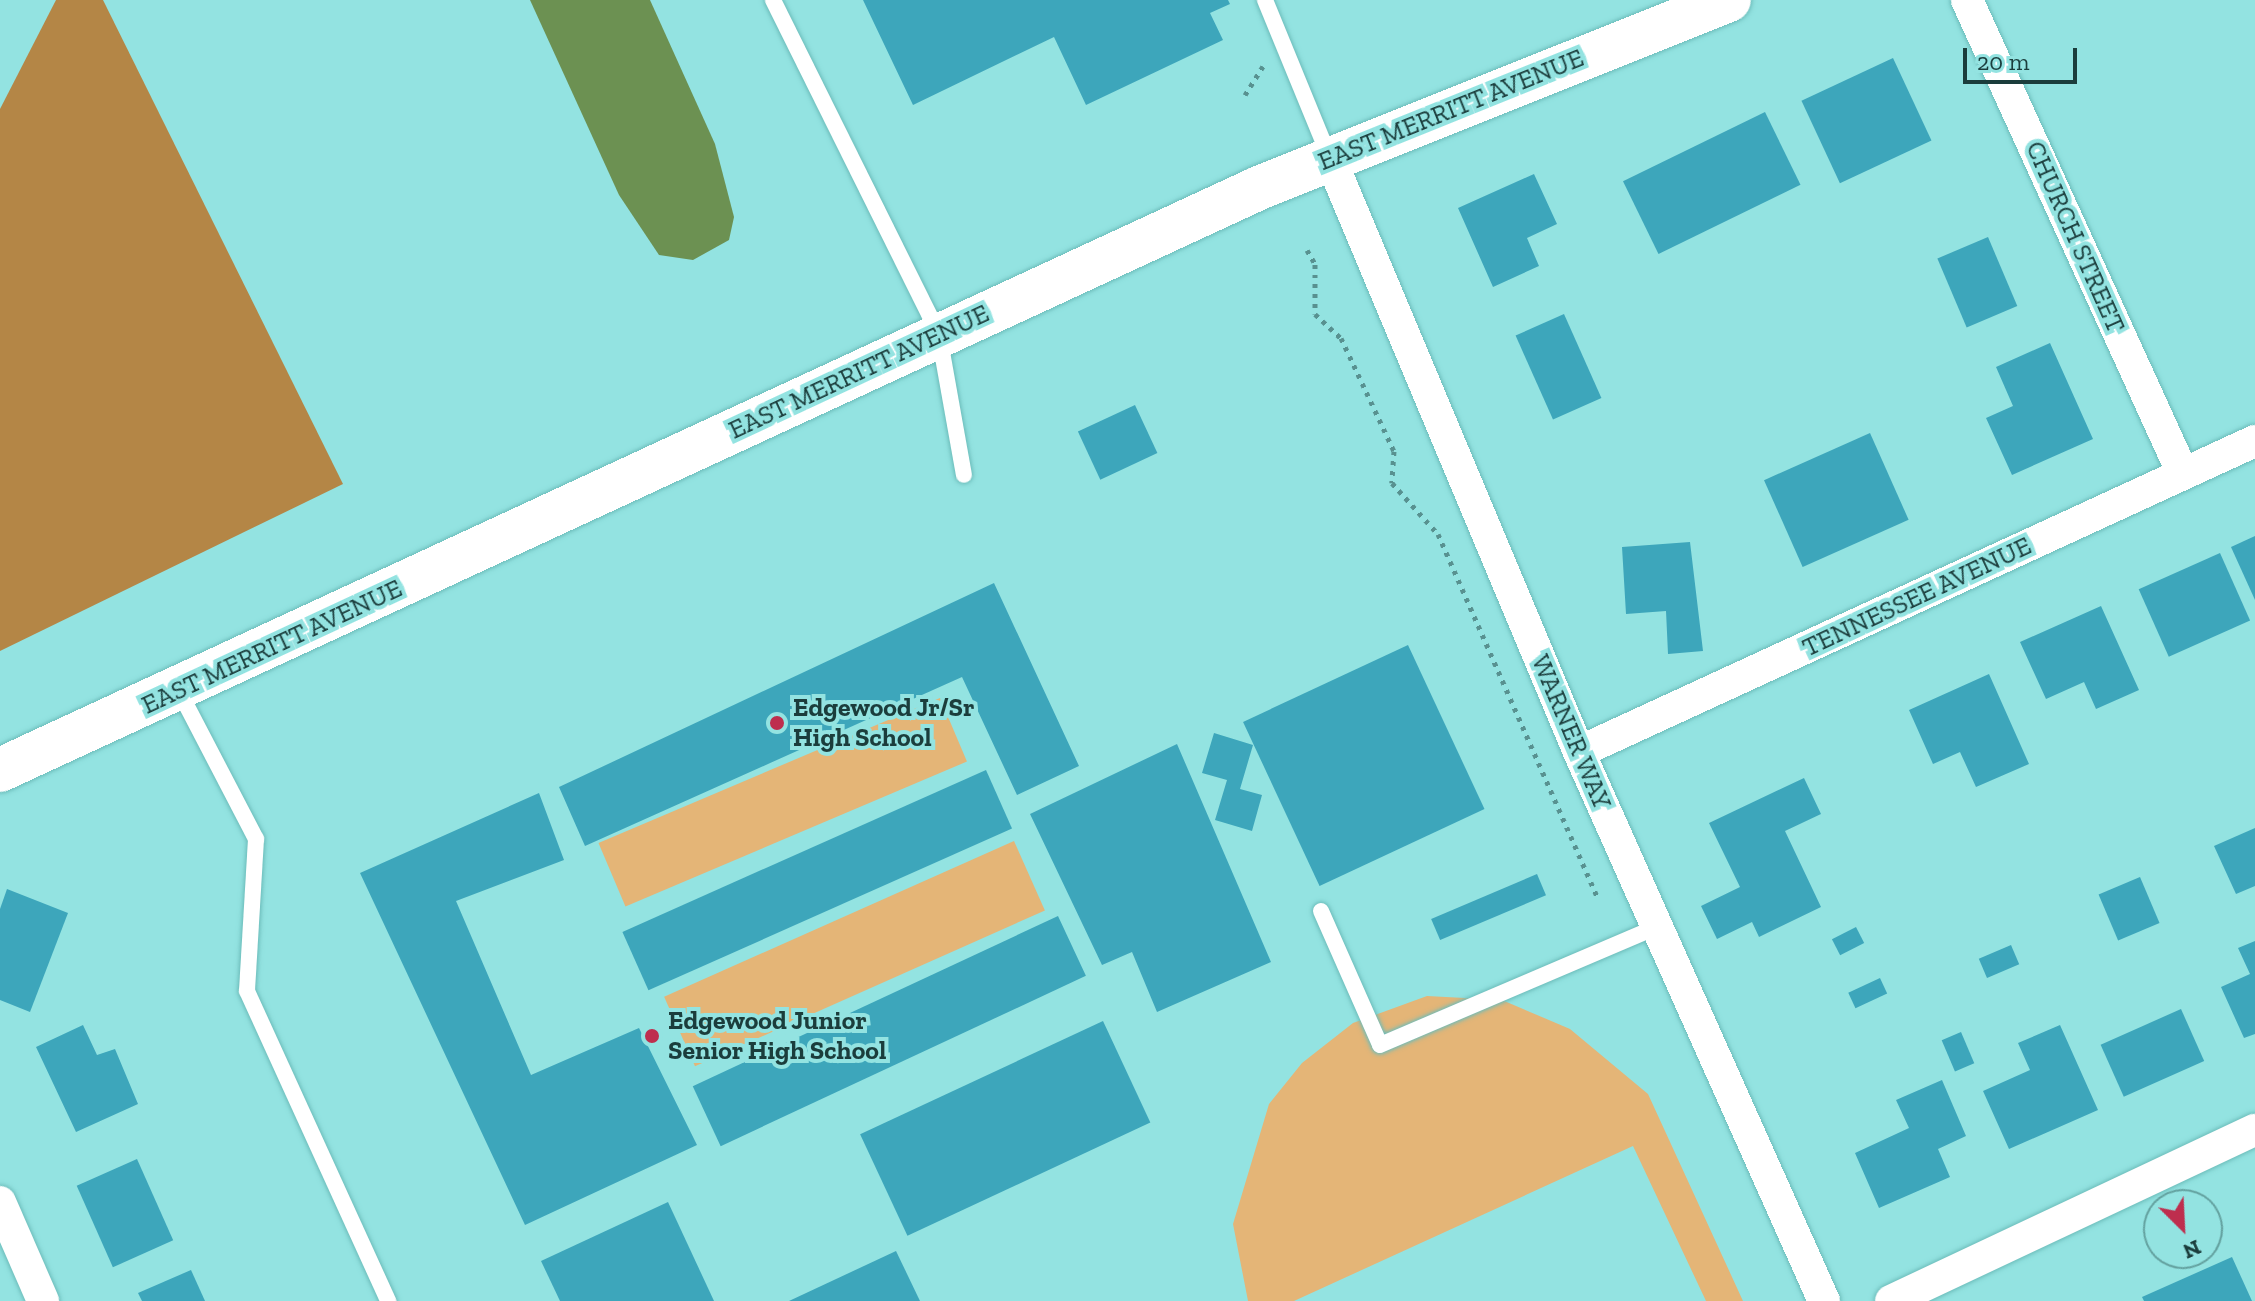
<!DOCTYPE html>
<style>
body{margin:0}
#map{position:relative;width:2255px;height:1301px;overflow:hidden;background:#93e3e1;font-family:"Zilla Slab",serif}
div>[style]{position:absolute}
.green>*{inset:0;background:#e4b577;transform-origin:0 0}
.forest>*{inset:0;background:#b48646}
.water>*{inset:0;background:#6c9152}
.building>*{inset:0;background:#3da6bb;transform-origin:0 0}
.path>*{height:5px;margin-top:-2.5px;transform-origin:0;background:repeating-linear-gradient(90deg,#589190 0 4px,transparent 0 10px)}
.roads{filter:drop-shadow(0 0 2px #6cbcba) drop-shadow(0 0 2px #6cbcba)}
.lane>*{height:16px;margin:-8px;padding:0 8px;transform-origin:8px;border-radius:8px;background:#fff}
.street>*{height:32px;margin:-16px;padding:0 16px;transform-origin:16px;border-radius:16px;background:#fff}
.secondary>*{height:44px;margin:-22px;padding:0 22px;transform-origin:22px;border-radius:22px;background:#fff}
.dots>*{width:22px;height:22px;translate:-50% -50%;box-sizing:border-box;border:4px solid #93e3e1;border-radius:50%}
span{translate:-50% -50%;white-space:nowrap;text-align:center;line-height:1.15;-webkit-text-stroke:8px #93e3e1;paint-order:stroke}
.street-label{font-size:26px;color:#1b3d3c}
.poi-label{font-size:26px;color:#1b3d3c;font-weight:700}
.left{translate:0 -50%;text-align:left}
.north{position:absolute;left:2143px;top:1189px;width:80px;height:80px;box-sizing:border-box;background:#93e3e1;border:2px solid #63a19f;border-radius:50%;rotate:156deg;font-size:22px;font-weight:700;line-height:32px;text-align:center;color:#1b3d3c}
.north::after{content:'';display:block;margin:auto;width:28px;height:36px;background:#be2e4e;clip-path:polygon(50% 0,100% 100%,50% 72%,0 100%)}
.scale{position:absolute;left:1963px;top:48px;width:114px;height:36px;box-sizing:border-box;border:4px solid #1b3d3c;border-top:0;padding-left:10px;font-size:24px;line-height:28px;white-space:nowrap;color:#1b3d3c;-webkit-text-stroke:6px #93e3e1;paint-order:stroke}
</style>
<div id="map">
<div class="green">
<div style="left:940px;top:698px;width:69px;height:371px;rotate:67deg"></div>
<div style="left:1014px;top:841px;width:76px;height:383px;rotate:66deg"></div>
<div style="clip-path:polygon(1427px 996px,1502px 1000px,1570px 1029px,1648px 1094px,1743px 1301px,1706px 1301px,1633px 1146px,1294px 1301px,1248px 1301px,1233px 1224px,1269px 1104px,1302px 1063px,1353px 1023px)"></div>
</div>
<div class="forest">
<div style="clip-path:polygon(56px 0,103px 0,343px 484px,0 651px,0 109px)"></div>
</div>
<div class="water">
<div style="clip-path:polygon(530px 0,650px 0,715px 144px,734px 217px,729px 240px,693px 260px,659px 255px,619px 195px)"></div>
</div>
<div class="building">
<div style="clip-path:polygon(863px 0,1228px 0,1230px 4px,1210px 13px,1223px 40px,1086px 105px,1054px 37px,913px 105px)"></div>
<div style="left:1893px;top:58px;width:91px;height:101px;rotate:65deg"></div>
<div style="left:1765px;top:112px;width:81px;height:158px;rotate:64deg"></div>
<div style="clip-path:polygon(1534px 174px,1557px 224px,1527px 238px,1539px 266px,1493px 287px,1458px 208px)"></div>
<div style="left:1988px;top:237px;width:75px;height:55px;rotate:67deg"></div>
<div style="left:1564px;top:314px;width:92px;height:53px;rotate:66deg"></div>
<div style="clip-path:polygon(2050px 343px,2093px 439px,2012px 475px,1986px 418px,2013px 406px,1996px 367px)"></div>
<div style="left:1135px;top:405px;width:53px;height:63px;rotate:65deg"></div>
<div style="left:1870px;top:433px;width:95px;height:116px;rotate:66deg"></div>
<div style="clip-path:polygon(2255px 536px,2255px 600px,2231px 547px)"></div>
<div style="clip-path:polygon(1690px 542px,1703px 651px,1668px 654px,1666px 611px,1626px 614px,1622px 547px)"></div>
<div style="left:2220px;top:553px;width:74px;height:89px;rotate:66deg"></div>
<div style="clip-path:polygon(994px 583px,1079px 766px,1017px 795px,962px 677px,585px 846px,559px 787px)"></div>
<div style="clip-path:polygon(2101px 606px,2139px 690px,2096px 709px,2084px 682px,2046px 699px,2020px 642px)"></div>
<div style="left:1408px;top:645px;width:181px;height:182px;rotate:65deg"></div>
<div style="clip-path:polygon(1989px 674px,2029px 764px,1976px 787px,1960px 752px,1933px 764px,1909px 710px)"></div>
<div style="clip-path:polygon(1214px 733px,1253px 745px,1240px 789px,1262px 795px,1252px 831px,1215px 820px,1227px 780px,1202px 773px)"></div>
<div style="clip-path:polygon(1177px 744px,1271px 962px,1157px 1012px,1132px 952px,1102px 965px,1030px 814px)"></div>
<div style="left:986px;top:770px;width:64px;height:398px;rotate:66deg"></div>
<div style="clip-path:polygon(1804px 778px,1821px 814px,1785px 831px,1821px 907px,1759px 937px,1752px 922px,1717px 939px,1701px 906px,1740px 887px,1709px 823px)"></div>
<div style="clip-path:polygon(539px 793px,564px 860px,456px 901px,531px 1075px,639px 1028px,697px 1145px,525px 1225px,360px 873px)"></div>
<div style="clip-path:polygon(2255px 828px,2255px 886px,2236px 894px,2214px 846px)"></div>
<div style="left:1537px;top:874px;width:23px;height:115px;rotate:67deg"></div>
<div style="left:2140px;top:877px;width:50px;height:45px;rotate:67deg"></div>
<div style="clip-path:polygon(7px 889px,68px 913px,30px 1012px,0 1000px,0 909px)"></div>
<div style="left:1058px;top:916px;width:66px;height:403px;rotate:65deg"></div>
<div style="left:1856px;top:927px;width:18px;height:27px;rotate:63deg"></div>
<div style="clip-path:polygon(2255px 941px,2255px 1034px,2244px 1038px,2221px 987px,2250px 974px,2238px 948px)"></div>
<div style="left:2011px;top:945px;width:21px;height:35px;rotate:67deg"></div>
<div style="left:1880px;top:978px;width:17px;height:35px;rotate:65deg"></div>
<div style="left:2181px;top:1009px;width:57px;height:88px;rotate:66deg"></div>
<div style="left:1103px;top:1021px;width:112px;height:268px;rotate:65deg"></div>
<div style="clip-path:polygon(83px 1025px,97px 1055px,115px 1049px,138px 1104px,76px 1132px,36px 1047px)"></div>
<div style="clip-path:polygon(2060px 1025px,2098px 1110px,2009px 1149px,1983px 1091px,2030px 1070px,2018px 1043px)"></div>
<div style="left:1961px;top:1032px;width:34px;height:21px;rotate:67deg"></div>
<div style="clip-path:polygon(1942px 1080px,1966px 1136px,1938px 1149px,1950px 1177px,1879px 1208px,1855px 1153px,1909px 1128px,1896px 1100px)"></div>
<div style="left:137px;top:1159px;width:89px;height:66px;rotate:66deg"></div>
<div style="clip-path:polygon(668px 1202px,714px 1301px,560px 1301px,541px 1261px)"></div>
<div style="clip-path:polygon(896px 1251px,920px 1301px,789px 1301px)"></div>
<div style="clip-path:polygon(2232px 1257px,2252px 1301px,2144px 1301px,2142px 1297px)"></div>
<div style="clip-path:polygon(191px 1270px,205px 1301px,142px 1301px,138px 1293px)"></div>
</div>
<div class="path">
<div style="left:1245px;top:95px;width:34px;rotate:-58deg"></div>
<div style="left:1307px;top:250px;width:16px;rotate:60deg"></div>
<div style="left:1315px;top:264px;width:50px;rotate:90deg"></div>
<div style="left:1315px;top:314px;width:35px;rotate:43deg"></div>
<div style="left:1341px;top:338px;width:125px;rotate:64.9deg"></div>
<div style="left:1394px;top:451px;width:32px;rotate:94deg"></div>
<div style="left:1392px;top:483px;width:69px;rotate:48deg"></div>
<div style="left:1438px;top:534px;width:398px;rotate:66.3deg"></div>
</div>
<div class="roads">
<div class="lane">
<div style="left:773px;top:0;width:374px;rotate:63.6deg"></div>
<div style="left:939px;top:335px;width:142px;rotate:79.9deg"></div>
<div style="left:1265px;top:0;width:169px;rotate:67.7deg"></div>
<div style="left:179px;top:691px;width:167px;rotate:62.5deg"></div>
<div style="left:256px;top:839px;width:152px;rotate:93.4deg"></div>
<div style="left:247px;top:991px;width:341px;rotate:65.5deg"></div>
<div style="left:1321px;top:911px;width:146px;rotate:66.2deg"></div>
<div style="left:1380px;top:1045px;width:301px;rotate:-23.1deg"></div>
</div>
<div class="street">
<div style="left:1967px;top:0;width:521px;rotate:65.5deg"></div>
<div style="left:1330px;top:158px;width:644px;rotate:67.26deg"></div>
<div style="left:1579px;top:752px;width:601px;rotate:65.95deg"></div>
<div style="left:1579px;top:752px;width:744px;rotate:-24.71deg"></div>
<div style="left:0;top:1202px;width:108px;rotate:66.5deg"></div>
<div style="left:1891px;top:1301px;width:402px;rotate:-25.2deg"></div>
</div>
<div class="secondary">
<div style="left:0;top:770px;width:1387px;rotate:-24.81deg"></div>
<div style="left:1259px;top:188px;width:506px;rotate:-21.8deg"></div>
</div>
</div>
<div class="dots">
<div style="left:777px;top:723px;background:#be2e4e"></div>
<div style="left:652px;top:1036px;background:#be2e4e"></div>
</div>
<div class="street-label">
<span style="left:1451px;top:110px;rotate:-22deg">EAST MERRITT AVENUE</span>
<span style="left:2075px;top:237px;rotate:66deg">CHURCH STREET</span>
<span style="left:859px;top:372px;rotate:-25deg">EAST MERRITT AVENUE</span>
<span style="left:1917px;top:597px;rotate:-25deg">TENNESSEE AVENUE</span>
<span style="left:272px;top:647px;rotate:-25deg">EAST MERRITT AVENUE</span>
<span style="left:1571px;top:732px;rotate:67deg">WARNER WAY</span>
</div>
<div class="poi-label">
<span class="left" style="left:793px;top:723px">Edgewood Jr/Sr<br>High School</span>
<span class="left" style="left:668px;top:1036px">Edgewood Junior<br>Senior High School</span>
</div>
<div class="north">N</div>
<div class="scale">20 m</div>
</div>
